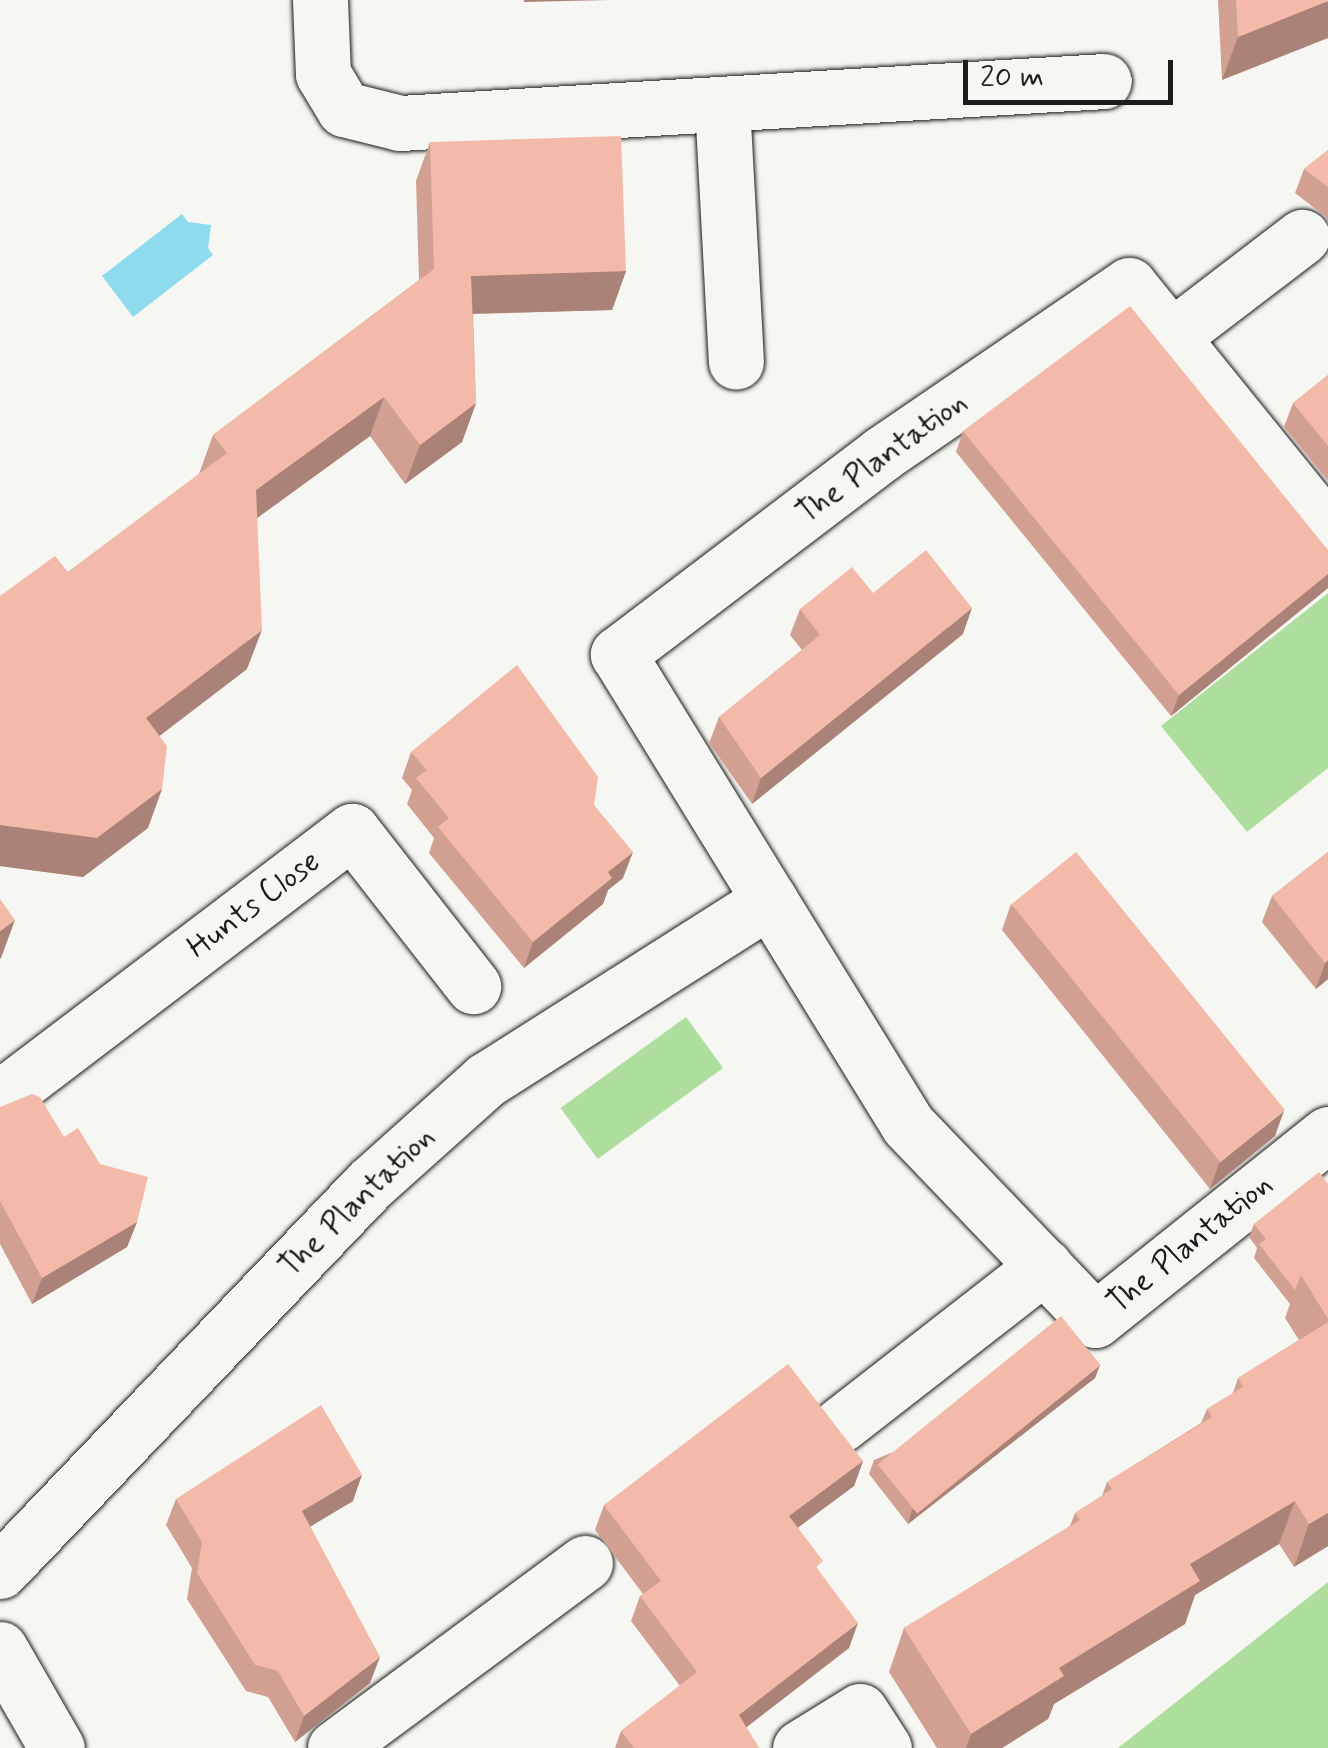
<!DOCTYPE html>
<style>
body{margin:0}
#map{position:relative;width:1328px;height:1748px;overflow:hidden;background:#f6f6f2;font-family:Mynerve,sans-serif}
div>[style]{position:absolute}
.green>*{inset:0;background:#aede9e;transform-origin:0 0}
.water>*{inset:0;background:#8ddbec}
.roads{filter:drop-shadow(0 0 2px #1c1c1c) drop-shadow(0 0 2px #1c1c1c)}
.minor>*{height:55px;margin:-27.5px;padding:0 27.5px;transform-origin:27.5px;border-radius:27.5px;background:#f6f6f2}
.wall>*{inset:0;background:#d1a092}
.shaded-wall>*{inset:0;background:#aa8277}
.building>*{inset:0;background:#f3baaa;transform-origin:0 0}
span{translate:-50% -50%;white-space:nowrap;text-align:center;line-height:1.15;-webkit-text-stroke:10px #f6f6f2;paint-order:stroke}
.street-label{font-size:32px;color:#1c1c1c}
.scale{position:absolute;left:963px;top:60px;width:210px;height:45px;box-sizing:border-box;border:5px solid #1c1c1c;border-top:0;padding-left:12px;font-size:30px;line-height:35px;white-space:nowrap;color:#1c1c1c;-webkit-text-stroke:8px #f6f6f2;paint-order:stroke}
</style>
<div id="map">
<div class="green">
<div style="clip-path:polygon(1328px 593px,1328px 768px,1247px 832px,1161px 726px)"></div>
<div style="left:686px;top:1017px;width:63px;height:155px;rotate:54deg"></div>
<div style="clip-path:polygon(1328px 1582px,1328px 1748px,1118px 1748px)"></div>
</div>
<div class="water">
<div style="clip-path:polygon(182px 214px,188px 222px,211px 225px,208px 248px,213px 255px,133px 317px,102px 276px)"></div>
</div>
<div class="roads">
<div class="minor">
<div style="left:320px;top:0;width:74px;rotate:87.7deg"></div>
<div style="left:323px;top:74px;width:41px;rotate:59deg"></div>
<div style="left:344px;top:109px;width:58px;rotate:14deg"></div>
<div style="left:400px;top:123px;width:705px;rotate:-3.41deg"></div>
<div style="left:722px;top:104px;width:258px;rotate:86.9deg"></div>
<div style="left:1171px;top:337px;width:165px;rotate:-37.4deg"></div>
<div style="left:1328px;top:531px;width:316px;rotate:-129deg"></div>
<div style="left:1129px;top:285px;width:298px;rotate:145.7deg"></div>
<div style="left:883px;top:453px;width:333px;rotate:142.8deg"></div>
<div style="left:618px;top:654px;width:553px;rotate:58.38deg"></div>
<div style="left:908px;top:1125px;width:270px;rotate:46.2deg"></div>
<div style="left:1095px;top:1320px;width:298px;rotate:-38.6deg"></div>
<div style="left:0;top:1098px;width:442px;rotate:-37.2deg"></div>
<div style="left:352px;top:831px;width:197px;rotate:52deg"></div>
<div style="left:840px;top:1425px;width:259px;rotate:-37.9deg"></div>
<div style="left:0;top:1571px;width:535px;rotate:-46.29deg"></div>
<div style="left:370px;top:1184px;width:156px;rotate:-41.9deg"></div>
<div style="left:486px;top:1080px;width:336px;rotate:-32.4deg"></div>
<div style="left:0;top:1649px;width:114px;rotate:60.1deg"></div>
<div style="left:335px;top:1748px;width:311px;rotate:-36.5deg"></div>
<div style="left:800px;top:1748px;width:70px;rotate:-31.7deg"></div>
<div style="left:860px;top:1711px;width:44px;rotate:57deg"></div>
</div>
</div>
<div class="wall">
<div style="clip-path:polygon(1218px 0,1328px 0,1222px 80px)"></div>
<div style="clip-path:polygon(430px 142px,626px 271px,612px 310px,473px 314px,476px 403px,462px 442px,405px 484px,370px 436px,257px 518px,247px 669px,159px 736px,148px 828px,83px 877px,0 866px,0 596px,68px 572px,199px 474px,213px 435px,419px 280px,416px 181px)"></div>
<div style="clip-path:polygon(1328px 150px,1328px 225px,1326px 217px,1295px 193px,1304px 169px)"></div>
<div style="clip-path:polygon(1328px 375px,1328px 481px,1284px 427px,1293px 403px)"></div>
<div style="clip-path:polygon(963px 431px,1328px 574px,1328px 588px,1171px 716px,956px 452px)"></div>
<div style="clip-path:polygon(873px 593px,963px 634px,752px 804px,709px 743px,719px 717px,802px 650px,790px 635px,800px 609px)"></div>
<div style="clip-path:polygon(411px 752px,594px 805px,623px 878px,608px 890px,603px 904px,524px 968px,429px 853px,434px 838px,407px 804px,412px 790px,402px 778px)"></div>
<div style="clip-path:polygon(1328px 852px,1328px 979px,1316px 989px,1262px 922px,1272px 896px)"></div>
<div style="clip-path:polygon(1011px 904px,1275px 1136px,1210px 1189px,1002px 930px)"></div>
<div style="clip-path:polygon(0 1107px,64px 1137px,100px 1164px,137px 1222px,127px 1247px,32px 1304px,0 1244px)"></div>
<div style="clip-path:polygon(1328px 1184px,1328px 1546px,1294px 1567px,1279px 1544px,1195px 1595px,1185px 1624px,1054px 1704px,1048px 1719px,1002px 1748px,937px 1748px,889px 1672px,904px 1628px,1070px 1526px,1075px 1513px,1102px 1496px,1107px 1482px,1201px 1423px,1207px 1409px,1233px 1393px,1238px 1378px,1299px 1340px,1285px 1318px,1290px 1304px,1254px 1258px,1257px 1248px,1249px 1237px,1254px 1224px)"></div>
<div style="clip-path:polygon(1100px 1365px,1095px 1378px,908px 1524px,869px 1474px,874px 1460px)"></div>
<div style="clip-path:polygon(863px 1461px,854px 1486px,798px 1527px,819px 1572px,849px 1648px,746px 1727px,759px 1748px,615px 1748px,621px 1731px,680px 1686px,631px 1621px,640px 1596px,643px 1594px,595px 1530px,604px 1505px)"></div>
<div style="clip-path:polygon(176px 1499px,353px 1501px,310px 1526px,370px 1683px,295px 1742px,268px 1697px,246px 1691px,187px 1599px,192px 1568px,166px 1525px)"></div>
</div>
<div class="shaded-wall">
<div style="clip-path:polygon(524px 0,609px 0,524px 2px)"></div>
<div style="clip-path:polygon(1328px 1px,1328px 38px,1222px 80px,1238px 37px)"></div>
<div style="clip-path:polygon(626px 271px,612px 310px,457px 314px,471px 276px)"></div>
<div style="clip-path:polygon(384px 397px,370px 436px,242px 529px,256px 490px)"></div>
<div style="clip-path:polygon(476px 403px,462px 442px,405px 484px,420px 445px)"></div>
<div style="clip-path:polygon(1328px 574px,1328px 588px,1171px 716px,1179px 695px)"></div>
<div style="clip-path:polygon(972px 608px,963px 634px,752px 804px,761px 778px)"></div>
<div style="clip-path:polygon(262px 630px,247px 669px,132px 757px,146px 718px)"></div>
<div style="clip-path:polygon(162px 789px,148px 828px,83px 877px,0 866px,0 825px)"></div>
<div style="clip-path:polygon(633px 852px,623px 878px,608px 890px,603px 904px,524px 968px,533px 942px,608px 872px)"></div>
<div style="clip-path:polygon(15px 920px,1px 958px,0 959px,0 931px)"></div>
<div style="clip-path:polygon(1328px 960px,1328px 979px,1316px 989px,1325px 963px)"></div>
<div style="clip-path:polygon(1284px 1111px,1275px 1136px,1210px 1189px,1219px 1163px)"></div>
<div style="clip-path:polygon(137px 1222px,127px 1247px,32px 1304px,42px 1278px)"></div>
<div style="clip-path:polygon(1100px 1365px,1095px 1378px,908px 1524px,912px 1510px)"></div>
<div style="clip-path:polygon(863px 1461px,854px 1486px,780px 1541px,789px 1516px)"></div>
<div style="clip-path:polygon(362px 1475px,353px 1501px,293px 1537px,302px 1511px)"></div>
<div style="clip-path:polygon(1295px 1501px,1279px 1544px,1195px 1595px,1185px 1624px,1054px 1704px,1048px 1719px,1002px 1748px,966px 1748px,971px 1734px,1190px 1564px)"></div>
<div style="clip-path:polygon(1328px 1513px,1328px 1546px,1294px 1567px,1309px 1524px)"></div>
<div style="clip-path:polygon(858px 1623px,849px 1648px,730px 1740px,739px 1715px)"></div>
<div style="clip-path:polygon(380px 1657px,370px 1683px,295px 1742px,304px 1716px)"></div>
</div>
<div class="building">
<div style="clip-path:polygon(1236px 0,1328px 0,1328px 1px,1238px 37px)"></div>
<div style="clip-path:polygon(621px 136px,626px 271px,471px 276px,476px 403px,420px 445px,384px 397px,256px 490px,262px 630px,146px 718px,167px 746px,162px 789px,97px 838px,0 825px,0 596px,55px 556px,68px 572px,227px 453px,213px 435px,434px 269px,430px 142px)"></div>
<div style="clip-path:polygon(1328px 150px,1328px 187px,1304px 169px)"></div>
<div style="clip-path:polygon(1130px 306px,1328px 550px,1328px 574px,1179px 695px,963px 431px)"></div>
<div style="clip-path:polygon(1328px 375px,1328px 446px,1293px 403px)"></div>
<div style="clip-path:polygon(926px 550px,972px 608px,761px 778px,719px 717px,820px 635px,800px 609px,852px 567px,873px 593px)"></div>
<div style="clip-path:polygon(517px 665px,598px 777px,594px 805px,633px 852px,608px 872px,612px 878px,533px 942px,438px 827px,449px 818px,416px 778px,427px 770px,411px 752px)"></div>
<div style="left:1076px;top:852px;width:332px;height:83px;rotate:51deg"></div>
<div style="clip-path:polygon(1328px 852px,1328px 960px,1325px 963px,1272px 896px)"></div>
<div style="clip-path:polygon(0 899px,15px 920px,0 931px)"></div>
<div style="clip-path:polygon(32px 1094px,40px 1097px,64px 1137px,78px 1128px,100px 1164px,148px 1177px,137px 1222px,42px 1278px,0 1201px,0 1107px)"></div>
<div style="clip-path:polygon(1319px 1172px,1328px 1184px,1328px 1257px,1301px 1275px,1295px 1290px,1259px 1244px,1266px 1239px,1254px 1224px)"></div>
<div style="clip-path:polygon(1328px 1257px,1328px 1319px,1301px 1275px)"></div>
<div style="left:1061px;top:1316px;width:63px;height:236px;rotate:51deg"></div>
<div style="clip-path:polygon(1328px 1322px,1328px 1513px,1309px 1524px,1295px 1501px,1190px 1564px,1200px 1581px,1059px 1668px,1064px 1676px,971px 1734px,904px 1628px,1080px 1520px,1075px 1513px,1112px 1489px,1107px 1482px,1212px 1417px,1207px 1409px,1243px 1387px,1238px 1378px)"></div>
<div style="clip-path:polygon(788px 1364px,863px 1461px,789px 1516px,823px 1561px,816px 1567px,858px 1623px,739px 1715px,759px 1748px,634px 1748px,621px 1731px,697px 1672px,640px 1596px,661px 1581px,604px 1505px)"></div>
<div style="clip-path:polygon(321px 1405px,362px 1475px,302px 1511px,380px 1657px,304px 1716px,278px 1671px,255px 1665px,197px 1573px,202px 1542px,176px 1499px)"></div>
</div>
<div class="street-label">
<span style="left:882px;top:458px;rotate:-36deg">The Plantation</span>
<span style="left:254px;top:905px;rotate:-37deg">Hunts Close</span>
<span style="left:357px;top:1202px;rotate:-44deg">The Plantation</span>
<span style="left:1190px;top:1244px;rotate:-39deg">The Plantation</span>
</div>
<div class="scale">20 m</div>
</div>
